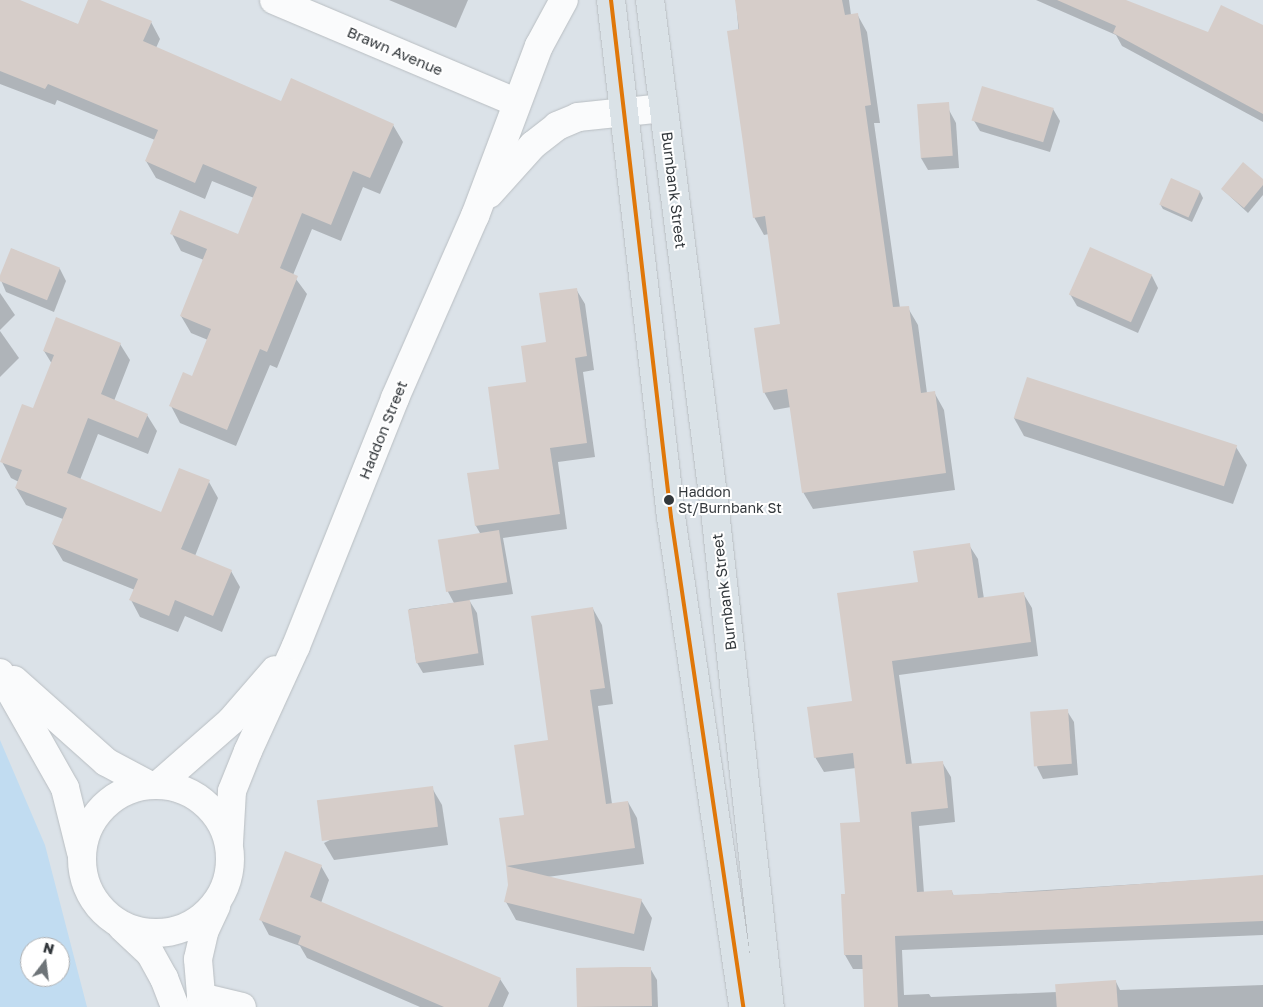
<!DOCTYPE html>
<style>
body{margin:0}
#map{position:relative;width:1263px;height:1007px;overflow:hidden;background:#dbe2e8;font-family:"Golos Text",sans-serif}
div>[style]{position:absolute}
.green>*{inset:0;background:#c1dcf1}
.shadow>*{inset:0;background:#0003}
.building>*{inset:0;background:#d6cdc9;transform-origin:0 0}
.roads{filter:drop-shadow(0 0 1px #b9bec2) drop-shadow(0 0 1px #b9bec2)}
.minor>*{height:28px;margin:-14px;padding:0 14px;transform-origin:14px;border-radius:14px;background:#fafbfc}
.minor>.ring{margin:-14px;padding:0;box-sizing:content-box;background:none;border:28px solid #fafbfc;border-radius:50%}
.major>*{height:28px;margin:-14px;padding:0 14px;transform-origin:14px;border-radius:14px;background:#dae2e7}
.bus-1>*{height:4px;margin:-2px;padding:0 2px;transform-origin:2px;border-radius:2px;background:#e07709}
.dots>*{width:14px;height:14px;translate:-50% -50%;box-sizing:border-box;border:2px solid #fff;border-radius:50%}
span{translate:-50% -50%;white-space:nowrap;text-align:center;line-height:1.15;-webkit-text-stroke:4px #fff;paint-order:stroke}
.bus-label{font-size:14px;color:#33383c}
.left{translate:0 -50%;text-align:left}
.street-label{font-size:15px;color:#33383c}
.north{position:absolute;left:20px;top:937px;width:50px;height:50px;box-sizing:border-box;background:#fff;border:1px solid #adafb1;border-radius:50%;rotate:15deg;font-size:14px;font-weight:700;line-height:20px;text-align:center;color:#33383c}
.north::after{content:'';display:block;margin:auto;width:18px;height:22px;background:#6e7478;clip-path:polygon(50% 0,100% 100%,50% 72%,0 100%)}
</style>
<div id="map">
<div class="green">
<div style="clip-path:polygon(evenodd,0 740px,45px 845px,87px 1007px,0 1007px,0 740px,30px 947px,60px 947px,60px 977px,30px 977px,30px 947px)"></div>
</div>
<div class="shadow">
<div style="clip-path:polygon(0 0,17px 0,79px 25px,89px 0,97px 0,151px 22px,160px 39px,156px 48px,281px 103px,393px 125px,403px 142px,380px 194px,363px 187px,341px 241px,312px 229px,293px 275px,307px 294px,277px 368px,270px 365px,236px 446px,180px 423px,171px 406px,193px 377px,208px 340px,191px 333px,181px 316px,204px 260px,181px 251px,172px 234px,239px 235px,254px 198px,212px 181px,205px 199px,156px 178px,146px 161px,155px 140px,57px 100px,55px 105px,0 84px)"></div>
<div style="clip-path:polygon(389px 0,468px 0,456px 28px)"></div>
<div style="clip-path:polygon(736px 0,849px 0,851px 15px,857px 14px,867px 32px,880px 123px,874px 123px,900px 308px,908px 308px,918px 325px,927px 393px,934px 392px,944px 410px,955px 490px,813px 509px,803px 492px,791px 407px,774px 410px,764px 392px,782px 325px,769px 234px,764px 235px,754px 217px)"></div>
<div style="clip-path:polygon(1036px 0,1123px 0,1209px 34px,1263px 26px,1263px 122px,1122px 46px,1116px 35px)"></div>
<div style="clip-path:polygon(1053px 109px,1060px 121px,1050px 152px,980px 131px,973px 119px)"></div>
<div style="clip-path:polygon(949px 110px,956px 123px,959px 168px,928px 170px,921px 158px)"></div>
<div style="clip-path:polygon(1263px 181px,1263px 195px,1248px 213px,1222px 189px)"></div>
<div style="clip-path:polygon(1200px 192px,1203px 198px,1192px 222px,1163px 209px,1160px 204px)"></div>
<div style="clip-path:polygon(12px 249px,60px 269px,66px 281px,54px 312px,6px 292px,0 278px)"></div>
<div style="clip-path:polygon(1090px 249px,1152px 276px,1158px 288px,1138px 333px,1077px 306px,1070px 294px)"></div>
<div style="clip-path:polygon(576px 289px,585px 304px,594px 370px,583px 372px,595px 457px,558px 462px,567px 529px,503px 538px,513px 594px,469px 600px,477px 613px,484px 665px,423px 673px,416px 661px,409px 609px,454px 603px,447px 590px,480px 533px,476px 526px,469px 474px,501px 470px,527px 383px)"></div>
<div style="clip-path:polygon(0 293px,15px 315px,0 330px)"></div>
<div style="clip-path:polygon(0 331px,19px 358px,0 377px)"></div>
<div style="clip-path:polygon(120px 344px,130px 360px,114px 401px,147px 415px,157px 431px,148px 454px,98px 434px,80px 480px,162px 513px,209px 482px,218px 498px,195px 556px,231px 571px,240px 587px,222px 632px,185px 616px,178px 632px,140px 617px,131px 600px,135px 590px,63px 561px,53px 544px,63px 519px,26px 505px,16px 488px,19px 482px,11px 478px,2px 462px,34px 410px,52px 364px,44px 351px)"></div>
<div style="clip-path:polygon(1014px 418px,1236px 447px,1247px 465px,1233px 504px,1024px 436px)"></div>
<div style="clip-path:polygon(969px 545px,978px 559px,984px 599px,1023px 593px,1032px 608px,1038px 656px,899px 675px,912px 765px,942px 762px,951px 777px,955px 822px,919px 826px,924px 893px,952px 892px,954px 896px,1263px 876px,1263px 935px,902px 950px,904px 995px,929px 994px,931px 997px,1057px 992px,1116px 982px,1120px 990px,1263px 985px,1263px 1007px,866px 1007px,864px 969px,853px 969px,845px 955px,847px 895px,862px 823px,856px 768px,824px 772px,815px 757px,853px 702px,919px 583px)"></div>
<div style="clip-path:polygon(593px 609px,602px 625px,613px 704px,598px 706px,612px 804px,628px 802px,637px 818px,644px 864px,547px 877px,641px 900px,652px 918px,644px 951px,516px 920px,506px 902px,510px 885px,507px 865px)"></div>
<div style="clip-path:polygon(1067px 711px,1074px 722px,1078px 775px,1043px 779px,1037px 767px)"></div>
<div style="clip-path:polygon(432px 788px,442px 805px,448px 845px,334px 860px,324px 843px)"></div>
<div style="clip-path:polygon(321px 866px,329px 880px,321px 903px,500px 979px,509px 993px,503px 1007px,420px 1007px,307px 958px,300px 946px,269px 935px,261px 920px)"></div>
<div style="clip-path:polygon(650px 968px,657px 980px,658px 1007px,578px 1007px,577px 970px)"></div>
</div>
<div class="building">
<div style="clip-path:polygon(0 0,20px 0,78px 24px,88px 0,100px 0,152px 21px,143px 41px,281px 101px,291px 78px,394px 124px,370px 178px,353px 171px,331px 225px,302px 213px,280px 268px,298px 276px,267px 352px,260px 349px,227px 430px,169px 406px,183px 372px,192px 376px,211px 329px,180px 316px,207px 249px,170px 234px,180px 210px,238px 234px,257px 187px,203px 164px,195px 183px,145px 161px,158px 130px,48px 84px,45px 89px,0 71px)"></div>
<div style="clip-path:polygon(735px 0,842px 0,845px 15px,858px 13px,871px 105px,865px 106px,893px 307px,909px 306px,921px 393px,935px 391px,946px 473px,802px 493px,787px 389px,763px 393px,754px 328px,780px 324px,765px 216px,753px 218px,743px 143px,727px 31px,739px 29px)"></div>
<div style="clip-path:polygon(1057px 0,1126px 0,1208px 32px,1221px 5px,1263px 25px,1263px 114px,1113px 33px,1116px 26px)"></div>
<div style="left:982px;top:86px;width:75px;height:36px;rotate:17deg"></div>
<div style="left:949px;top:102px;width:54px;height:32px;rotate:86deg"></div>
<div style="clip-path:polygon(1243px 162px,1263px 179px,1263px 185px,1244px 208px,1221px 189px)"></div>
<div style="left:1171px;top:178px;width:32px;height:29px;rotate:24deg"></div>
<div style="left:1090px;top:247px;width:68px;height:52px;rotate:24deg"></div>
<div style="left:11px;top:248px;width:53px;height:35px;rotate:22deg"></div>
<div style="clip-path:polygon(577px 288px,587px 356px,575px 358px,587px 443px,550px 448px,560px 514px,475px 526px,467px 473px,499px 469px,488px 387px,526px 382px,521px 346px,546px 342px,539px 293px)"></div>
<div style="clip-path:polygon(56px 317px,121px 343px,101px 394px,148px 414px,138px 438px,88px 418px,67px 473px,161px 512px,179px 468px,210px 480px,181px 549px,232px 570px,213px 616px,175px 600px,169px 616px,129px 600px,138px 579px,52px 544px,67px 508px,15px 488px,22px 470px,0 462px,22px 404px,33px 408px,54px 355px,43px 351px)"></div>
<div style="left:1027px;top:377px;width:221px;height:43px;rotate:18deg"></div>
<div style="left:499px;top:530px;width:53px;height:62px;rotate:81deg"></div>
<div style="clip-path:polygon(970px 543px,978px 598px,1024px 592px,1031px 642px,892px 661px,906px 764px,943px 761px,948px 808px,911px 812px,917px 892px,952px 890px,953px 895px,1044px 891px,1263px 875px,1263px 921px,895px 936px,898px 1007px,864px 1007px,862px 955px,844px 955px,841px 894px,845px 894px,840px 823px,860px 822px,853px 753px,814px 758px,807px 707px,852px 701px,837px 593px,918px 582px,913px 551px)"></div>
<div style="left:470px;top:600px;width:54px;height:63px;rotate:81deg"></div>
<div style="clip-path:polygon(593px 607px,605px 688px,590px 690px,606px 804px,628px 801px,635px 848px,506px 866px,499px 818px,524px 815px,514px 745px,548px 740px,531px 616px)"></div>
<div style="left:1068px;top:709px;width:55px;height:38px;rotate:86deg"></div>
<div style="left:433px;top:786px;width:41px;height:117px;rotate:83deg"></div>
<div style="clip-path:polygon(285px 851px,322px 865px,310px 897px,501px 978px,488px 1007px,444px 1007px,298px 944px,301px 936px,259px 920px)"></div>
<div style="clip-path:polygon(506px 866px,642px 899px,634px 934px,504px 902px,508px 885px)"></div>
<div style="clip-path:polygon(622px 967px,651px 967px,652px 1006px,577px 1007px,576px 968px)"></div>
<div style="left:1116px;top:980px;width:27px;height:61px;rotate:86deg"></div>
</div>
<div class="roads">
<div class="minor">
<div style="left:274px;top:0;width:263px;rotate:22.9deg"></div>
<div style="left:489px;top:194px;width:66px;rotate:-48.1deg"></div>
<div style="left:533px;top:145px;width:31px;rotate:-38deg"></div>
<div style="left:557px;top:126px;width:23px;rotate:-23deg"></div>
<div style="left:578px;top:117px;width:86px;rotate:-6deg"></div>
<div style="left:0;top:673px;width:132px;rotate:60.5deg"></div>
<div style="left:65px;top:788px;width:66px;rotate:76deg"></div>
<div style="left:14px;top:680px;width:123px;rotate:41.7deg"></div>
<div style="left:106px;top:762px;width:49px;rotate:28.1deg"></div>
<div style="left:158px;top:785px;width:97px;rotate:-41.2deg"></div>
<div style="left:231px;top:721px;width:67px;rotate:-49.2deg"></div>
<div class="ring" style="left:82px;top:785px;width:120px;height:120px"></div>
<div style="left:229px;top:843px;width:52px;rotate:-86.7deg"></div>
<div style="left:232px;top:791px;width:43px;rotate:-68.2deg"></div>
<div style="left:248px;top:751px;width:115px;rotate:-65.4deg"></div>
<div style="left:296px;top:646px;width:267px;rotate:-68.2deg"></div>
<div style="left:395px;top:398px;width:199px;rotate:-66.3deg"></div>
<div style="left:475px;top:216px;width:182px;rotate:-69.4deg"></div>
<div style="left:539px;top:46px;width:52px;rotate:-61.5deg"></div>
<div style="left:122px;top:927px;width:38px;rotate:43deg"></div>
<div style="left:150px;top:953px;width:29px;rotate:61deg"></div>
<div style="left:164px;top:978px;width:31px;rotate:69deg"></div>
<div style="left:201px;top:997px;width:42px;rotate:13.7deg"></div>
<div style="left:202px;top:1007px;width:48px;rotate:-94.8deg"></div>
<div style="left:198px;top:959px;width:28px;rotate:-77deg"></div>
<div style="left:204px;top:932px;width:29px;rotate:-65deg"></div>
</div>
<div class="major">
<div style="left:611px;top:0;width:520px;rotate:83.38deg"></div>
<div style="left:671px;top:517px;width:495px;rotate:81.6deg"></div>
<div style="left:650px;top:0;width:515px;rotate:82.75deg"></div>
<div style="left:715px;top:511px;width:499px;rotate:83.7deg"></div>
</div>
</div>
<div class="bus-1">
<div style="left:611px;top:0;width:520px;rotate:83.38deg"></div>
<div style="left:671px;top:517px;width:495px;rotate:81.6deg"></div>
</div>
<div class="dots">
<div style="left:669px;top:500px;background:#33383c"></div>
</div>
<div class="bus-label">
<span class="left" style="left:678px;top:500px">Haddon<br>St/Burnbank St</span>
</div>
<div class="street-label">
<span style="left:395px;top:51px;rotate:23deg">Brawn Avenue</span>
<span style="left:674px;top:190px;rotate:83deg">Burnbank Street</span>
<span style="left:383px;top:430px;rotate:-68deg">Haddon Street</span>
<span style="left:724px;top:592px;rotate:-97deg">Burnbank Street</span>
</div>
<div class="north">N</div>
</div>
